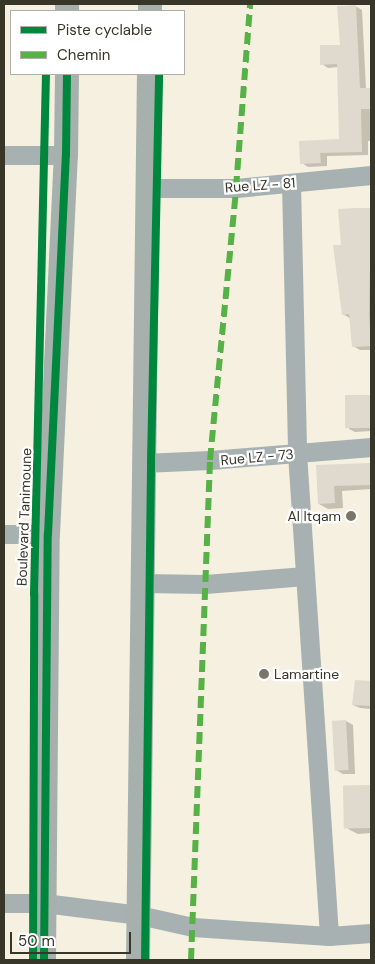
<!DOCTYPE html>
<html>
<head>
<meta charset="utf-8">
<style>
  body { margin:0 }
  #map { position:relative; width:375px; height:964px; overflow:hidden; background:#f5f0df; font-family:"DM Sans",sans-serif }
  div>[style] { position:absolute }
  .shadow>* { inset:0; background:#0003 }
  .building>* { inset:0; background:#e0d9ce; transform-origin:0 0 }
  .minor>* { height:19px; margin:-9.5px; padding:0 9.5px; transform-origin:9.5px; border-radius:9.5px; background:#a7b1b1 }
  .major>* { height:24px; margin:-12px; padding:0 12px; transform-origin:12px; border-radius:12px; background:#a6b0ad }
  .quiet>* { height:6px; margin-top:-3px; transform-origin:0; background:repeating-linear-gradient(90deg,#56b246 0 12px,transparent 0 18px) }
  .cycleway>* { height:8px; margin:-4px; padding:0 4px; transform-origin:4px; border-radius:4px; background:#00873e }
  .dots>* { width:14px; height:14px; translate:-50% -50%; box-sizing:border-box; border:2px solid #fff; border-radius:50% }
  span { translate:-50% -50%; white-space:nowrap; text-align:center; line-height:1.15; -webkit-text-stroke:4.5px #fff; paint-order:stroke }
  .street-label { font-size:14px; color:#383529 }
  .poi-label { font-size:14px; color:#383529 }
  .right { translate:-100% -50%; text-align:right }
  .left { translate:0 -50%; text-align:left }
  .frame { position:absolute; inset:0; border:5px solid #383529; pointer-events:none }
  .legend { position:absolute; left:10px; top:10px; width:175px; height:65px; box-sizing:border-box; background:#fff; border:1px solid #afaea9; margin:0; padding:6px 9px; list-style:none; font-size:15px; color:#383529 }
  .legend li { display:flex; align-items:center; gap:10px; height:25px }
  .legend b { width:25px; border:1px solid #afaea9 }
  .scale { position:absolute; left:10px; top:932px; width:121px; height:22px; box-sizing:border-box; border:2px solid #383529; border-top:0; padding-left:6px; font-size:15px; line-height:18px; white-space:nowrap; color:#383529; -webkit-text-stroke:4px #fff; paint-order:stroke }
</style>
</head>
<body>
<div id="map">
  <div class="shadow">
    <div style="clip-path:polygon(355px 6px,362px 10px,366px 89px,371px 89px,371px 141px,368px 141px,368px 155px,327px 156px,327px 166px,308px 167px,302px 163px,340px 140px,338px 67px,328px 68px,322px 64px,341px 46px)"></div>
    <div style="clip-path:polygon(371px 209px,371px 350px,360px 350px,353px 346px,351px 319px,343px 314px,334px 246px,342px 246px,340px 210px)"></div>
    <div style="clip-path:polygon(371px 396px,371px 431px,355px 432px,349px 429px,347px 398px)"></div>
    <div style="clip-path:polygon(371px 464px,371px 489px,342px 491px,343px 508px,328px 509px,319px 504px,318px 466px)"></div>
    <div style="clip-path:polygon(356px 682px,371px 682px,371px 709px,360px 708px,353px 705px)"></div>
    <div style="clip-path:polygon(346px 721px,353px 725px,355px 774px,343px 774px,336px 770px)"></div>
    <div style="clip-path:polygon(369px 786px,371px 787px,371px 833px,358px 834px,348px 829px)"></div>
  </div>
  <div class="building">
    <div style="clip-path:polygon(356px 5px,360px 88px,371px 88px,371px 109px,361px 109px,362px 152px,320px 153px,321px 163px,300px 164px,299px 141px,339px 139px,337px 64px,320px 65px,320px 45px,340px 45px,337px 6px)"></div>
    <div style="clip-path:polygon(356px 208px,371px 208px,369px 313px,371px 346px,352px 347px,349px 314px,342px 315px,333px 245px,341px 245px,338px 209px)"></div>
    <div style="left:371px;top:395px;width:33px;height:26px;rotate:90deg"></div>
    <div style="clip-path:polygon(371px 463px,371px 485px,334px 486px,335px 503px,318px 504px,316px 465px)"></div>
    <div style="clip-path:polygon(355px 680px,371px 681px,371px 706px,352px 705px)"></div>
    <div style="left:346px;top:720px;width:50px;height:14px;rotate:87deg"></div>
    <div style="left:370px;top:785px;width:43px;height:27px;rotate:89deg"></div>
  </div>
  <div class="minor">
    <div style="left:4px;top:155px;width:62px"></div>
    <div style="left:291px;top:183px;width:270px;rotate:88.7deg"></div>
    <div style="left:297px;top:453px;width:484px;rotate:86.2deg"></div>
    <div style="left:148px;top:188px;width:88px"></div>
    <div style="left:236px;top:188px;width:136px;rotate:-5.5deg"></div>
    <div style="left:143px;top:463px;width:67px;rotate:-2.6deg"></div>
    <div style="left:210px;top:460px;width:162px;rotate:-4.6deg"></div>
    <div style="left:4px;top:534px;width:44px"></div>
    <div style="left:143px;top:583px;width:62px;rotate:0.9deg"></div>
    <div style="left:205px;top:584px;width:100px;rotate:-4.6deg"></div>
    <div style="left:4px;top:903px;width:40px"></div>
    <div style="left:44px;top:903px;width:96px;rotate:7.2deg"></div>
    <div style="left:139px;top:915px;width:55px;rotate:12.5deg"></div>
    <div style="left:193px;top:927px;width:136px;rotate:3.8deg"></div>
    <div style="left:329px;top:936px;width:42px;rotate:-4.1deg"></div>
  </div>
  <div class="major">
    <div style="left:67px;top:11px;width:7px;rotate:-90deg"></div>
    <div style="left:150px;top:11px;width:7px;rotate:-90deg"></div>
    <div style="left:44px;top:960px;width:426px;rotate:-89.5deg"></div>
    <div style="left:48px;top:534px;width:379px;rotate:-87.3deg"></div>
    <div style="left:66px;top:155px;width:81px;rotate:-89.3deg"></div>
    <div style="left:138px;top:960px;width:886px;rotate:-89.29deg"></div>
  </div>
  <div class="quiet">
    <div style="left:191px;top:960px;width:500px;rotate:-87.82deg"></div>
    <div style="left:210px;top:460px;width:273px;rotate:-84.5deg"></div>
    <div style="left:236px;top:188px;width:185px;rotate:-85.6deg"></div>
  </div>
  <div class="cycleway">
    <div style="left:33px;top:960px;width:366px;rotate:-89.8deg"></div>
    <div style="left:34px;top:594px;width:520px;rotate:-88.68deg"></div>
    <div style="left:44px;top:960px;width:426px;rotate:-89.5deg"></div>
    <div style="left:48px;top:534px;width:379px;rotate:-87.3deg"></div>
    <div style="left:66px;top:155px;width:81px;rotate:-89.3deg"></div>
    <div style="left:145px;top:960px;width:498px;rotate:-89.3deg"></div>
    <div style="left:151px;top:462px;width:388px;rotate:-88.8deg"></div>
  </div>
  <div class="dots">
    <div style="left:351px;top:516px;background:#7a7669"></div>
    <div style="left:264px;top:674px;background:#7a7669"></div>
  </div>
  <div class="street-label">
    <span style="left:260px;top:185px;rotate:-4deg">Rue LZ - 81</span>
    <span style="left:257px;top:457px;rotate:-5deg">Rue LZ - 73</span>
    <span style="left:24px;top:517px;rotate:-88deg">Boulevard Tanimoune</span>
  </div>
  <div class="poi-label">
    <span class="right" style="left:341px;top:516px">Al Itqam</span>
    <span class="left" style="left:274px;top:674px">Lamartine</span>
  </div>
  <div class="frame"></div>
  <ul class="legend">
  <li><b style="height:6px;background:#00873e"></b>Piste cyclable</li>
  <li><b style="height:6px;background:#56b246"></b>Chemin</li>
  </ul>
  <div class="scale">50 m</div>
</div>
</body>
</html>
